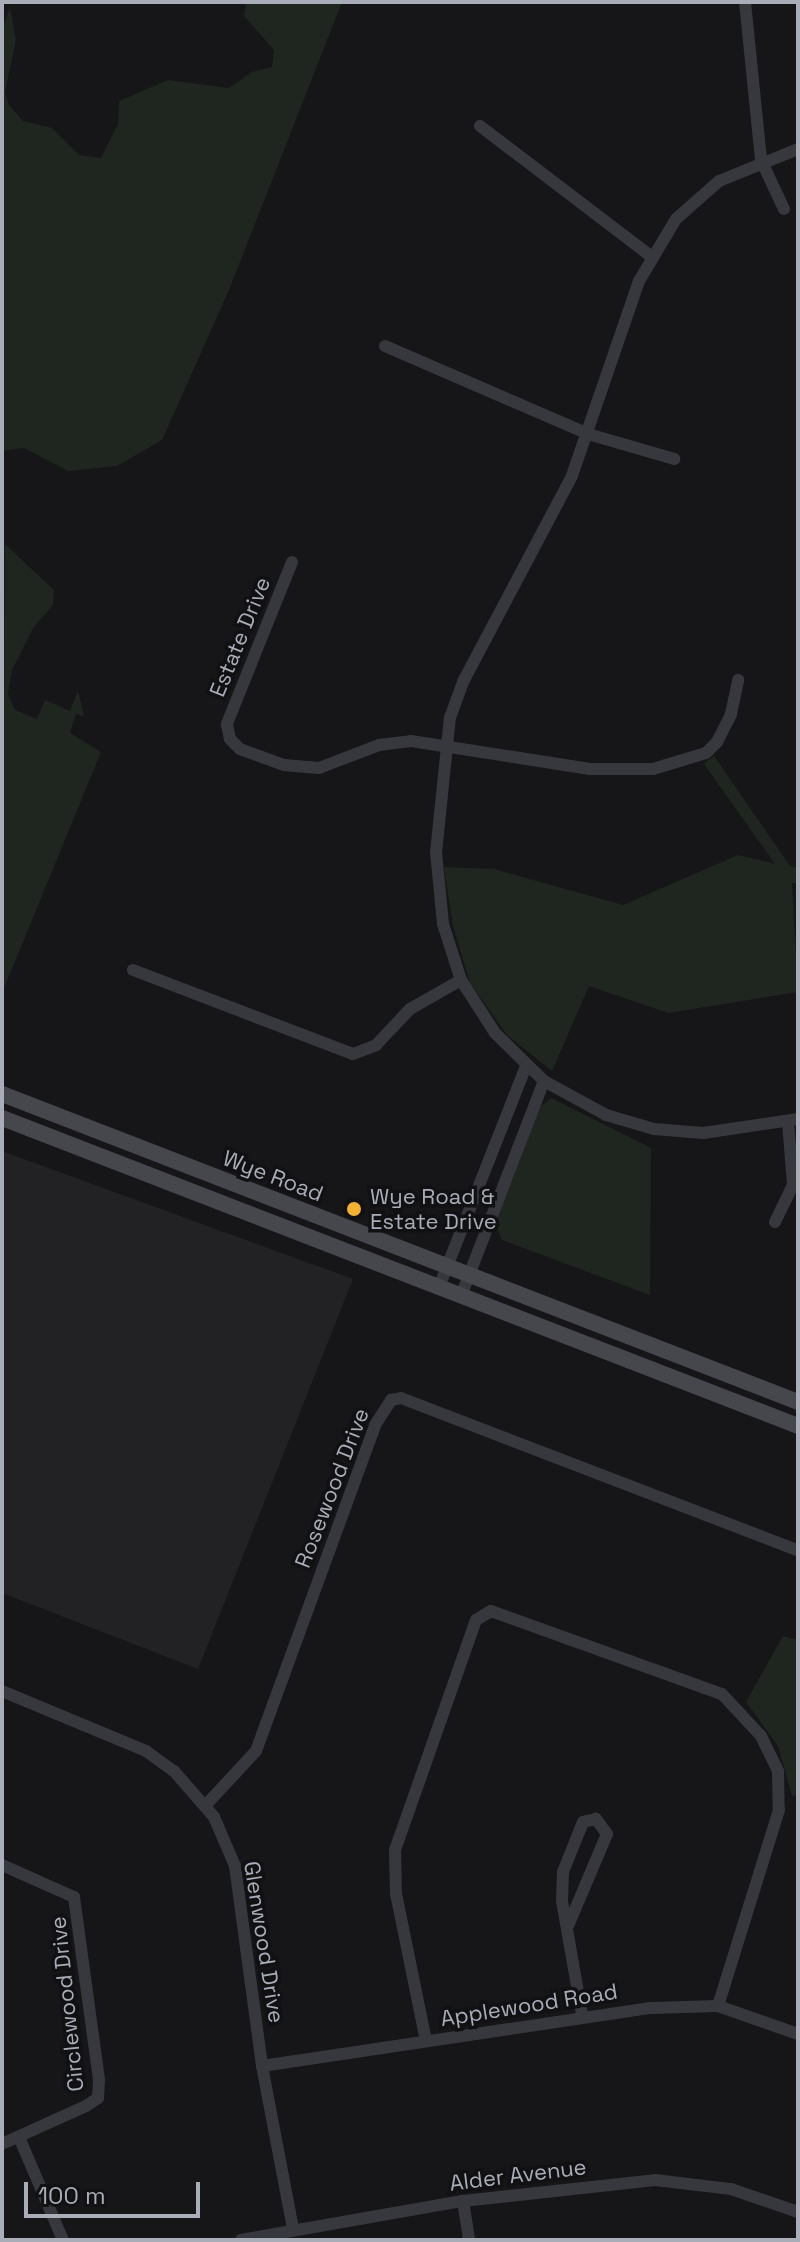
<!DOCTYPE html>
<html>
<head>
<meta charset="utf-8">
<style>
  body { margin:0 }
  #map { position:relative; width:800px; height:2242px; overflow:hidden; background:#161618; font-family:"Space Grotesk",sans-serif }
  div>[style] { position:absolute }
  .built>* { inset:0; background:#222225 }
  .green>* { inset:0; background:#1e261f }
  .street>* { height:12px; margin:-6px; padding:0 6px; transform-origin:6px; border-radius:6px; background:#37383d }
  .secondary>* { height:16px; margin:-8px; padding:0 8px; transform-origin:8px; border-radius:8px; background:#45474d }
  .dots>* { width:22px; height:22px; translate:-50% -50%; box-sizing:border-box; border:4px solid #111113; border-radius:50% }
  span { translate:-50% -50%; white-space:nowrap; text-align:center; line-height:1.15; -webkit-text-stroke:7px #111113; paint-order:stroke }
  .street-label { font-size:22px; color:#a8adb8 }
  .poi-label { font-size:22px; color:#a8adb8 }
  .left { translate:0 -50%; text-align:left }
  .frame { position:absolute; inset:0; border:4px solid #a8adb8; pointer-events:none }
  .scale { position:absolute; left:24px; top:2182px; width:176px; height:36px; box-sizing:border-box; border:4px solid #a8adb8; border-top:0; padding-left:10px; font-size:24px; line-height:28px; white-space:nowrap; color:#a8adb8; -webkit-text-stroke:6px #111113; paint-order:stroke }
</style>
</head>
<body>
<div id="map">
  <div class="built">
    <div style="clip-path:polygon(2px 1151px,353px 1279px,198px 1669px,2px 1593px)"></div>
  </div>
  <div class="green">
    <div style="clip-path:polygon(246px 2px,342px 2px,229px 290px,162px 440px,117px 466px,68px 471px,24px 448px,2px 451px,2px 29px,10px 8px,16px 40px,5px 92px,9px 105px,23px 121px,52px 128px,79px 155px,101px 158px,118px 124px,119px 101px,168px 80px,229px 88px,252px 72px,272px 67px,274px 50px,244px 16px)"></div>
    <div style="clip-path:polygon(5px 544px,54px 590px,53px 605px,33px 628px,12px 670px,8px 694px,15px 710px,37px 719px,45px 700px,70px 711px,78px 691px,84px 716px,76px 714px,70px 733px,101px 752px,2px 993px)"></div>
    <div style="clip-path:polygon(714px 756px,790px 866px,798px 868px,798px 883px,792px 883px,798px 992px,668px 1013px,589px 986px,552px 1071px,507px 1035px,470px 983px,453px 926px,444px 867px,494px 869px,623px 905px,738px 855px,775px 864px,704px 764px)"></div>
    <div style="clip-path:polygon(551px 1098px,651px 1148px,650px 1295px,502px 1240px,496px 1226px,500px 1208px,538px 1109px)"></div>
    <div style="clip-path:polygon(783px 1636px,798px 1640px,798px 1795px,792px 1796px,778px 1746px,746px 1702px)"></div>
  </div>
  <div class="street">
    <div style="left:745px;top:2px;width:159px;rotate:84.2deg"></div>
    <div style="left:761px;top:160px;width:54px;rotate:64.9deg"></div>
    <div style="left:480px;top:126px;width:216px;rotate:37.3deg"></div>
    <div style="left:798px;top:149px;width:85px;rotate:157.9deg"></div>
    <div style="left:719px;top:181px;width:57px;rotate:138.5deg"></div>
    <div style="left:676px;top:219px;width:72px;rotate:120.8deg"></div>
    <div style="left:639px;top:281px;width:206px;rotate:109deg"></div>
    <div style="left:572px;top:476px;width:233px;rotate:117.9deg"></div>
    <div style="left:463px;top:682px;width:37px;rotate:110deg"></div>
    <div style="left:450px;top:717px;width:136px;rotate:95.9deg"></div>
    <div style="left:436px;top:852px;width:72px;rotate:84.4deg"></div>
    <div style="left:443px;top:924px;width:59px;rotate:72.2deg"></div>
    <div style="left:461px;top:980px;width:63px;rotate:57.3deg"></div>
    <div style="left:495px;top:1033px;width:69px;rotate:44.4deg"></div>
    <div style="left:544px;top:1081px;width:71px;rotate:28.7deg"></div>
    <div style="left:606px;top:1115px;width:50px;rotate:16.3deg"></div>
    <div style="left:654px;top:1129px;width:49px;rotate:4.7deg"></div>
    <div style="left:703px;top:1133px;width:96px;rotate:-8.4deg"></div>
    <div style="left:385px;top:346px;width:221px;rotate:23.4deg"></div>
    <div style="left:588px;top:434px;width:90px;rotate:16.2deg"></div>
    <div style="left:292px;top:562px;width:175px;rotate:111.9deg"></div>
    <div style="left:227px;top:724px;width:15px;rotate:79deg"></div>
    <div style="left:230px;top:739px;width:14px;rotate:45deg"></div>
    <div style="left:240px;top:749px;width:47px;rotate:20deg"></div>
    <div style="left:284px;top:765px;width:35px;rotate:5deg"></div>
    <div style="left:319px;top:768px;width:64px;rotate:-21deg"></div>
    <div style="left:379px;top:745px;width:32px;rotate:-7deg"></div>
    <div style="left:411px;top:741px;width:181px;rotate:8.9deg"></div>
    <div style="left:590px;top:769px;width:63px"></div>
    <div style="left:653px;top:769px;width:55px;rotate:-16.8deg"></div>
    <div style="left:706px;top:753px;width:16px;rotate:-45deg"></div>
    <div style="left:717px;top:742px;width:31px;rotate:-63deg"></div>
    <div style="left:731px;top:714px;width:35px;rotate:-78deg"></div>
    <div style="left:133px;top:970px;width:235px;rotate:20.9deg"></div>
    <div style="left:353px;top:1054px;width:25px;rotate:-21deg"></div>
    <div style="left:376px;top:1045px;width:50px;rotate:-46.6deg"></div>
    <div style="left:410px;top:1009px;width:59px;rotate:-29.6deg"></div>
    <div style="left:775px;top:1222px;width:41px;rotate:-64.1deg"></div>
    <div style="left:793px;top:1185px;width:64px;rotate:-94.5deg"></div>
    <div style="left:439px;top:1287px;width:238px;rotate:-68.5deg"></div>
    <div style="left:461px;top:1296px;width:230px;rotate:-68.9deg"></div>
    <div style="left:2px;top:1691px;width:156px;rotate:22.6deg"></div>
    <div style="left:146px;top:1751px;width:34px;rotate:36deg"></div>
    <div style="left:174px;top:1771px;width:61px;rotate:49deg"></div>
    <div style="left:214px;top:1817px;width:53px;rotate:66.8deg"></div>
    <div style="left:235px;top:1866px;width:202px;rotate:82.3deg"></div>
    <div style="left:262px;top:2066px;width:166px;rotate:79.2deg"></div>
    <div style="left:205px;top:1806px;width:75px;rotate:-47.2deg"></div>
    <div style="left:256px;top:1751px;width:347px;rotate:-69.9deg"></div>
    <div style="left:375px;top:1425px;width:30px;rotate:-57deg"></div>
    <div style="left:391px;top:1400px;width:10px;rotate:-11deg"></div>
    <div style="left:401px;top:1398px;width:425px;rotate:21deg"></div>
    <div style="left:2px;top:1865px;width:79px;rotate:24deg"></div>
    <div style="left:74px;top:1897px;width:185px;rotate:82.2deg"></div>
    <div style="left:99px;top:2080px;width:18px;rotate:93deg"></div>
    <div style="left:98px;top:2098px;width:14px;rotate:146deg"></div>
    <div style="left:86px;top:2106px;width:92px;rotate:155.7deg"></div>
    <div style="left:568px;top:1926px;width:100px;rotate:-67deg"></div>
    <div style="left:607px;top:1834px;width:19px;rotate:-126deg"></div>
    <div style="left:596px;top:1819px;width:13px;rotate:167deg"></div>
    <div style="left:583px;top:1822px;width:54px;rotate:111.8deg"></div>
    <div style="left:563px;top:1872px;width:29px;rotate:92deg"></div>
    <div style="left:562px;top:1901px;width:116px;rotate:80deg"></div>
    <div style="left:426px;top:2041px;width:150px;rotate:-101.5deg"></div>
    <div style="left:396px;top:1894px;width:44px;rotate:-91.3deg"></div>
    <div style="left:395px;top:1850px;width:244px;rotate:-70.6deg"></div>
    <div style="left:476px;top:1620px;width:17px;rotate:-31deg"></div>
    <div style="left:491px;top:1611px;width:245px;rotate:19.8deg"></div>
    <div style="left:722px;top:1694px;width:57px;rotate:47.1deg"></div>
    <div style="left:761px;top:1736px;width:39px;rotate:64deg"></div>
    <div style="left:778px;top:1771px;width:39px;rotate:89deg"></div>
    <div style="left:779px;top:1810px;width:205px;rotate:107.3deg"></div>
    <div style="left:262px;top:2066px;width:393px;rotate:-8.5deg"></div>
    <div style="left:651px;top:2008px;width:67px;rotate:-1.7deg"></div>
    <div style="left:718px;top:2006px;width:85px;rotate:19.3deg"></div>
    <div style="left:19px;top:2137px;width:112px;rotate:66.9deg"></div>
    <div style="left:463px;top:2201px;width:39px;rotate:81deg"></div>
    <div style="left:241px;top:2240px;width:225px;rotate:-10deg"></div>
    <div style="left:463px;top:2201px;width:193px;rotate:-6.2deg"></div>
    <div style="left:655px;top:2180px;width:77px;rotate:6.8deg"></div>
    <div style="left:731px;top:2189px;width:71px;rotate:18.9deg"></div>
  </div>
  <div class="secondary">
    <div style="left:2px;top:1094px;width:854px;rotate:21.15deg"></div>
    <div style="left:2px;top:1118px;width:854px;rotate:21.15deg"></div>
  </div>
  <div class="dots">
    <div style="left:354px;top:1209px;background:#f2b134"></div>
  </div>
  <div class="street-label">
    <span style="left:240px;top:637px;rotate:-68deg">Estate Drive</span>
    <span style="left:273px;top:1176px;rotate:21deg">Wye Road</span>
    <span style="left:332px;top:1488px;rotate:-69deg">Rosewood Drive</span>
    <span style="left:264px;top:1942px;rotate:81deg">Glenwood Drive</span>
    <span style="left:67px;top:2004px;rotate:-96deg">Circlewood Drive</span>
    <span style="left:529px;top:2005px;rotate:-9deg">Applewood Road</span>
    <span style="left:518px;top:2175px;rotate:-7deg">Alder Avenue</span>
  </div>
  <div class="poi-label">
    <span class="left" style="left:370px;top:1209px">Wye Road &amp;<br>Estate Drive</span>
  </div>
  <div class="frame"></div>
  <div class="scale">100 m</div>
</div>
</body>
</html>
